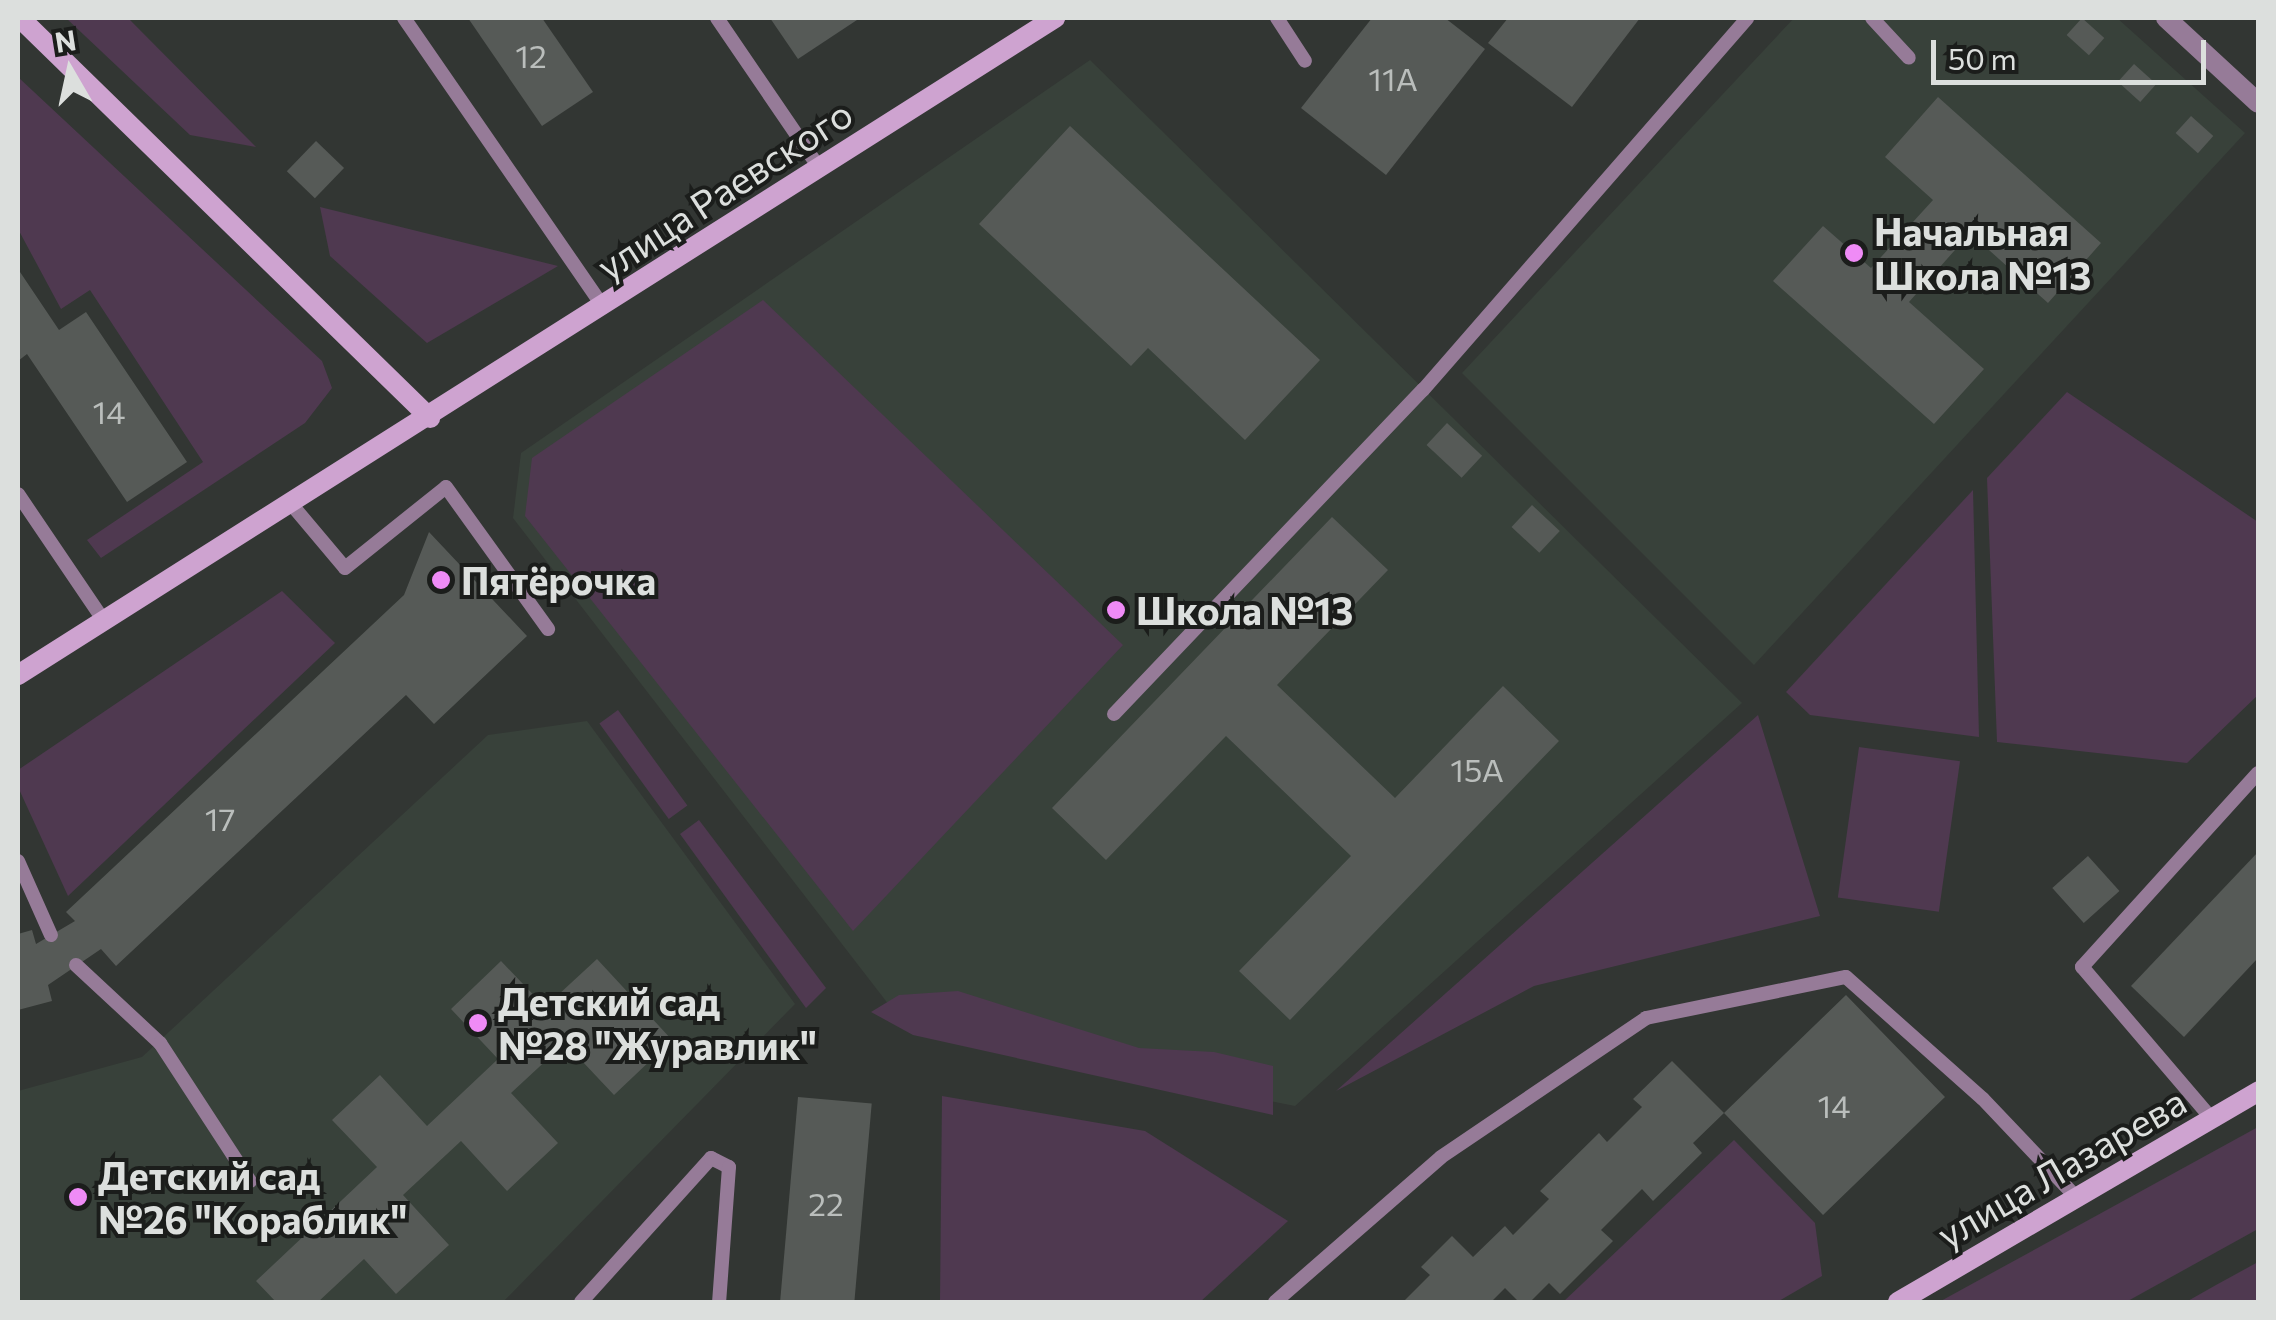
<!DOCTYPE html>
<html>
<head>
<meta charset="utf-8">
<style>
  body { margin:0 }
  #map { position:relative; width:2276px; height:1320px; overflow:hidden; background:#323633; font-family:Commissioner,sans-serif }
  div>[style] { position:absolute }
  .built>* { inset:0; background:#38413a }
  .green>* { inset:0; background:#4f3950; transform-origin:0 0 }
  .building>* { inset:0; background:#565a57; transform-origin:0 0 }
  .service>* { height:14px; margin:-7px; padding:0 7px; transform-origin:7px; border-radius:7px; background:#967b98 }
  .minor>* { height:20px; margin:-10px; padding:0 10px; transform-origin:10px; border-radius:10px; background:#967b98 }
  .secondary>* { height:20px; margin:-10px; padding:0 10px; transform-origin:10px; border-radius:10px; background:#cea3d0 }
  .dots>* { width:28px; height:28px; translate:-50% -50%; box-sizing:border-box; border:5px solid #1b1d1b; border-radius:50% }
  span { translate:-50% -50%; white-space:nowrap; text-align:center; line-height:1.15; -webkit-text-stroke:8px #1b1d1b; paint-order:stroke }
  .number-label { font-size:32px; color:#babebc }
  .number-label span { -webkit-text-stroke-width:0 }
  .street-label { font-size:38px; color:#dcdfdd }
  .poi-label { font-size:38px; color:#dcdfdd; font-weight:700 }
  .left { translate:0 -50%; text-align:left }
  .frame { position:absolute; inset:0; border:20px solid #dcdfdd; pointer-events:none }
  .north { position:absolute; left:20px; top:20px; width:100px; height:100px; -webkit-text-stroke:8px #1b1d1b; paint-order:stroke; rotate:351deg; font-size:28px; font-weight:700; line-height:40px; text-align:center; color:#dcdfdd }
  .north::after { content:''; display:block; margin:auto; width:35px; height:45px; background:#dcdfdd; clip-path:polygon(50% 0,100% 100%,50% 72%,0 100%) }
  .scale { position:absolute; left:1931px; top:40px; width:275px; height:45px; box-sizing:border-box; border:5px solid #dcdfdd; border-top:0; padding-left:12px; font-size:30px; line-height:35px; white-space:nowrap; color:#dcdfdd; -webkit-text-stroke:8px #1b1d1b; paint-order:stroke }
</style>
</head>
<body>
<div id="map">
  <div class="built">
    <div style="clip-path:polygon(1794px 18px,2117px 18px,2245px 133px,1754px 665px,1462px 373px)"></div>
    <div style="clip-path:polygon(1090px 60px,1742px 703px,1295px 1106px,906px 1027px,513px 518px,521px 453px)"></div>
    <div style="clip-path:polygon(587px 721px,795px 1004px,503px 1302px,18px 1302px,18px 1091px,142px 1057px,488px 735px)"></div>
  </div>
  <div class="green">
    <div style="clip-path:polygon(66px 18px,128px 18px,256px 147px,190px 135px)"></div>
    <div style="clip-path:polygon(18px 77px,322px 361px,332px 388px,305px 423px,101px 558px,87px 540px,203px 462px,90px 290px,61px 309px,18px 229px)"></div>
    <div style="clip-path:polygon(320px 207px,558px 266px,427px 343px,330px 256px)"></div>
    <div style="clip-path:polygon(763px 300px,1123px 645px,853px 931px,525px 516px,532px 458px)"></div>
    <div style="clip-path:polygon(2067px 392px,2258px 522px,2258px 695px,2187px 763px,1997px 742px,1987px 478px)"></div>
    <div style="clip-path:polygon(1973px 490px,1979px 737px,1810px 715px,1786px 692px)"></div>
    <div style="clip-path:polygon(282px 591px,335px 643px,68px 896px,18px 787px,18px 770px)"></div>
    <div style="left:618px;top:710px;width:118px;height:23px;rotate:54deg"></div>
    <div style="clip-path:polygon(1758px 715px,1820px 916px,1534px 986px,1336px 1091px)"></div>
    <div style="left:1859px;top:747px;width:102px;height:152px;rotate:8deg"></div>
    <div style="clip-path:polygon(699px 820px,826px 988px,806px 1008px,680px 834px)"></div>
    <div style="clip-path:polygon(958px 991px,1139px 1048px,1214px 1052px,1273px 1066px,1273px 1115px,913px 1035px,871px 1012px,899px 995px)"></div>
    <div style="clip-path:polygon(942px 1096px,1145px 1131px,1288px 1221px,1200px 1302px,940px 1302px)"></div>
    <div style="clip-path:polygon(2258px 1127px,2258px 1229px,2126px 1302px,1939px 1302px)"></div>
    <div style="clip-path:polygon(1734px 1140px,1815px 1223px,1822px 1276px,1777px 1302px,1563px 1302px)"></div>
    <div style="clip-path:polygon(2258px 1262px,2258px 1302px,2186px 1302px,2216px 1285px)"></div>
  </div>
  <div class="building">
    <div style="clip-path:polygon(468px 18px,542px 18px,593px 92px,542px 126px)"></div>
    <div style="clip-path:polygon(770px 18px,860px 18px,798px 59px)"></div>
    <div style="clip-path:polygon(1372px 18px,1445px 18px,1485px 49px,1386px 175px,1301px 108px)"></div>
    <div style="clip-path:polygon(1508px 18px,1640px 18px,1572px 107px,1488px 43px)"></div>
    <div style="left:2082px;top:18px;width:30px;height:23px;rotate:42deg"></div>
    <div style="left:2134px;top:64px;width:30px;height:24px;rotate:42deg"></div>
    <div style="clip-path:polygon(1938px 97px,2101px 243px,2048px 303px,1970px 233px,1909px 302px,1984px 369px,1934px 424px,1773px 281px,1823px 226px,1871px 268px,1933px 200px,1885px 157px)"></div>
    <div style="left:2191px;top:116px;width:30px;height:23px;rotate:42deg"></div>
    <div style="clip-path:polygon(1070px 126px,1320px 360px,1245px 440px,1148px 348px,1131px 366px,979px 224px)"></div>
    <div style="left:316px;top:141px;width:39px;height:42px;rotate:44deg"></div>
    <div style="clip-path:polygon(18px 269px,59px 330px,86px 312px,187px 462px,127px 502px,27px 354px,18px 361px)"></div>
    <div style="left:1447px;top:423px;width:48px;height:30px;rotate:43deg"></div>
    <div style="left:1532px;top:505px;width:38px;height:30px;rotate:43deg"></div>
    <div style="clip-path:polygon(1332px 517px,1388px 570px,1277px 685px,1395px 798px,1503px 686px,1559px 741px,1290px 1020px,1239px 971px,1351px 856px,1226px 736px,1106px 860px,1052px 808px)"></div>
    <div style="clip-path:polygon(429px 532px,527px 636px,434px 724px,406px 695px,116px 966px,101px 949px,48px 985px,52px 1001px,18px 1010px,18px 934px,32px 930px,36px 944px,75px 921px,66px 912px,404px 595px)"></div>
    <div style="clip-path:polygon(2258px 852px,2258px 958px,2184px 1037px,2131px 986px)"></div>
    <div style="left:2088px;top:856px;width:47px;height:48px;rotate:48deg"></div>
    <div style="clip-path:polygon(597px 959px,672px 1040px,614px 1095px,565px 1043px,511px 1093px,558px 1143px,507px 1191px,461px 1141px,403px 1195px,449px 1245px,396px 1294px,364px 1259px,318px 1302px,276px 1302px,256px 1281px,377px 1167px,332px 1120px,380px 1075px,427px 1126px,498px 1059px,451px 1009px,501px 961px,545px 1007px)"></div>
    <div style="clip-path:polygon(1846px 995px,1945px 1097px,1823px 1215px,1724px 1113px,1693px 1143px,1702px 1153px,1653px 1201px,1642px 1189px,1601px 1230px,1613px 1241px,1560px 1294px,1549px 1283px,1530px 1302px,1519px 1302px,1505px 1288px,1491px 1302px,1403px 1302px,1430px 1275px,1421px 1267px,1452px 1236px,1473px 1257px,1505px 1226px,1513px 1235px,1549px 1199px,1540px 1191px,1599px 1133px,1607px 1142px,1642px 1107px,1633px 1099px,1672px 1061px,1724px 1113px)"></div>
    <div style="left:798px;top:1097px;width:74px;height:206px;rotate:5deg"></div>
  </div>
  <div class="service">
    <div style="left:404px;top:18px;width:351px;rotate:55.4deg"></div>
    <div style="left:717px;top:18px;width:183px;rotate:55.7deg"></div>
    <div style="left:1277px;top:18px;width:51px;rotate:56.9deg"></div>
    <div style="left:1872px;top:18px;width:54px;rotate:47.2deg"></div>
    <div style="left:18px;top:494px;width:153px;rotate:55.9deg"></div>
    <div style="left:292px;top:505px;width:82px;rotate:49.9deg"></div>
    <div style="left:345px;top:568px;width:129px;rotate:-38.7deg"></div>
    <div style="left:446px;top:487px;width:175px;rotate:54.3deg"></div>
    <div style="left:1114px;top:714px;width:448px;rotate:-46.4deg"></div>
    <div style="left:1423px;top:390px;width:493px;rotate:-48.9deg"></div>
    <div style="left:18px;top:861px;width:81px;rotate:66deg"></div>
    <div style="left:76px;top:965px;width:115px;rotate:42.9deg"></div>
    <div style="left:160px;top:1043px;width:165px;rotate:56.9deg"></div>
    <div style="left:2212px;top:1119px;width:200px;rotate:-130.5deg"></div>
    <div style="left:2082px;top:967px;width:262px;rotate:-47.8deg"></div>
    <div style="left:581px;top:1302px;width:194px;rotate:-47.9deg"></div>
    <div style="left:711px;top:1158px;width:20px;rotate:27deg"></div>
    <div style="left:729px;top:1167px;width:135px;rotate:94.2deg"></div>
    <div style="left:1275px;top:1302px;width:220px;rotate:-41.1deg"></div>
    <div style="left:1441px;top:1157px;width:248px;rotate:-34.1deg"></div>
    <div style="left:1646px;top:1018px;width:204px;rotate:-11.6deg"></div>
    <div style="left:1846px;top:977px;width:183px;rotate:41.7deg"></div>
    <div style="left:1983px;top:1099px;width:137px;rotate:46.5deg"></div>
  </div>
  <div class="minor">
    <div style="left:2166px;top:18px;width:125px;rotate:42.7deg"></div>
  </div>
  <div class="secondary">
    <div style="left:20px;top:18px;width:573px;rotate:44.29deg"></div>
    <div style="left:18px;top:675px;width:1228px;rotate:-32.36deg"></div>
    <div style="left:1898px;top:1302px;width:417px;rotate:-30.3deg"></div>
  </div>
  <div class="dots">
    <div style="left:1854px;top:253px;background:#ef8bf6"></div>
    <div style="left:441px;top:580px;background:#ef8bf6"></div>
    <div style="left:1116px;top:610px;background:#ef8bf6"></div>
    <div style="left:478px;top:1023px;background:#ef8bf6"></div>
    <div style="left:78px;top:1197px;background:#ef8bf6"></div>
  </div>
  <div class="number-label">
    <span style="left:531px;top:55px">12</span>
    <span style="left:1393px;top:78px">11А</span>
    <span style="left:109px;top:411px">14</span>
    <span style="left:1477px;top:769px">15А</span>
    <span style="left:220px;top:818px">17</span>
    <span style="left:1834px;top:1105px">14</span>
    <span style="left:826px;top:1203px">22</span>
  </div>
  <div class="street-label">
    <span style="left:724px;top:189px;rotate:-33deg">улица Раевского</span>
    <span style="left:2061px;top:1167px;rotate:-30deg">улица Лазарева</span>
  </div>
  <div class="poi-label">
    <span class="left" style="left:1874px;top:253px">Начальная<br>Школа №13</span>
    <span class="left" style="left:461px;top:580px">Пятёрочка</span>
    <span class="left" style="left:1136px;top:610px">Школа №13</span>
    <span class="left" style="left:498px;top:1023px">Детский сад<br>№28 "Журавлик"</span>
    <span class="left" style="left:98px;top:1197px">Детский сад<br>№26 "Кораблик"</span>
  </div>
  <div class="frame"></div>
  <div class="north">N</div>
  <div class="scale">50 m</div>
</div>
</body>
</html>
